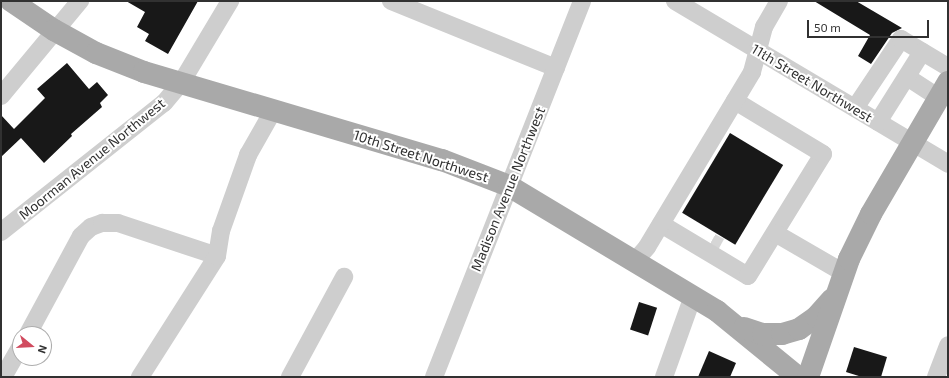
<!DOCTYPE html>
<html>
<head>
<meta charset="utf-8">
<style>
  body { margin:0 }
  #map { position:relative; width:949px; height:378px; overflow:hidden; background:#fff; font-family:"Exo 2",sans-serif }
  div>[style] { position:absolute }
  .building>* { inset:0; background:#181818; transform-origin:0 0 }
  .minor-tunnel>* { height:18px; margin-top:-9px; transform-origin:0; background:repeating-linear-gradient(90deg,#d6d6d6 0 18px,transparent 0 27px) }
  .minor>* { height:18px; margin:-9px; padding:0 9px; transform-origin:9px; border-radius:9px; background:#cecece }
  .major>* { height:22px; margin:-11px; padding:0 11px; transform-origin:11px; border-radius:11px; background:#a9a9a9 }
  span { translate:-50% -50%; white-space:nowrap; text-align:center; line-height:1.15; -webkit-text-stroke:4px #fff; paint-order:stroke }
  .street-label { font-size:14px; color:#313131 }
  .frame { position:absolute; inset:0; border:2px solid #313131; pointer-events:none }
  .north { position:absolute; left:12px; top:326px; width:40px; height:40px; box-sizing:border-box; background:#fff; border:1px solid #adadad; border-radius:50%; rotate:108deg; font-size:11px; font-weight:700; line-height:16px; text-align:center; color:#313131 }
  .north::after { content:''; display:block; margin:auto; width:14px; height:18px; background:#d14b5f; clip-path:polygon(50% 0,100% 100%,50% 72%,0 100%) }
  .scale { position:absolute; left:807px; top:20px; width:122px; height:18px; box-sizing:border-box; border:2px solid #313131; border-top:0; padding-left:5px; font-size:12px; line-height:14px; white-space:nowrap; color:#313131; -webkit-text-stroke:3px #fff; paint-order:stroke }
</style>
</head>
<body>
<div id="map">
  <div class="building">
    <div style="clip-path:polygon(126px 1px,198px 1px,168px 54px,145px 41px,149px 34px,137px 27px,145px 12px)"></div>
    <div style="clip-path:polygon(814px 1px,856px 1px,902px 28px,892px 33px,871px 64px,858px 56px,870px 35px)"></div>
    <div style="clip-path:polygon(67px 63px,89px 89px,97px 82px,108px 95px,100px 103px,102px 107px,71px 134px,72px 136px,44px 163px,21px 138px,1px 157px,1px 115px,14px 129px,45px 98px,37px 89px)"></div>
    <div style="left:730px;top:133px;width:62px;height:93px;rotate:31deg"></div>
    <div style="left:639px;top:302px;width:19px;height:29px;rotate:18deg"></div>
    <div style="clip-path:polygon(854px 347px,887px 357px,881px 377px,862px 377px,846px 372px)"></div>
    <div style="clip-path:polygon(709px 351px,736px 363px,730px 377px,698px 377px)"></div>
  </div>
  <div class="minor-tunnel">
    <div style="left:711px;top:242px;width:10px;rotate:29deg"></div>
  </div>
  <div class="minor">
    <div style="left:391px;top:1px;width:178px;rotate:22.1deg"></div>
    <div style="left:675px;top:1px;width:318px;rotate:30.8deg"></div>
    <div style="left:907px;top:77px;width:38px;rotate:33deg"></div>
    <div style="left:1px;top:96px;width:124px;rotate:-50.3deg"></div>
    <div style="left:855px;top:108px;width:83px;rotate:-56.3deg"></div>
    <div style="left:901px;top:39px;width:55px;rotate:30.8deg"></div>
    <div style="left:878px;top:122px;width:83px;rotate:-57.8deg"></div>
    <div style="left:661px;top:224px;width:101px;rotate:30.9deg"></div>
    <div style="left:748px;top:276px;width:143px;rotate:-58.4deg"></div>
    <div style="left:823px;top:154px;width:103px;rotate:-148.9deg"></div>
    <div style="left:1px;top:232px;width:208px;rotate:-38.4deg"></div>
    <div style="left:164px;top:103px;width:26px;rotate:-50deg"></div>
    <div style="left:181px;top:83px;width:96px;rotate:-59.1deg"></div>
    <div style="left:775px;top:233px;width:80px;rotate:30.1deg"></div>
    <div style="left:635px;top:261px;width:18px;rotate:-49deg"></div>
    <div style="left:647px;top:247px;width:204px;rotate:-59deg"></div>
    <div style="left:752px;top:72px;width:47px;rotate:-75.1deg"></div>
    <div style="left:764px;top:27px;width:30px;rotate:-60deg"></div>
    <div style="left:28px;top:334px;width:111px;rotate:-61.6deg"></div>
    <div style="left:81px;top:236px;width:13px;rotate:-42deg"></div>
    <div style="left:91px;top:227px;width:12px;rotate:-20deg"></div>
    <div style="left:102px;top:223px;width:16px"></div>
    <div style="left:118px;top:223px;width:104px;rotate:18.4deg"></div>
    <div style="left:3px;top:377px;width:34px;rotate:-60deg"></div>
    <div style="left:140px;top:377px;width:143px;rotate:-57.5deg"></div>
    <div style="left:217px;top:256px;width:25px;rotate:-81deg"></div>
    <div style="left:221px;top:231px;width:81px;rotate:-70.4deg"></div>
    <div style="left:248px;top:155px;width:51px;rotate:-60.4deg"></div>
    <div style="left:290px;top:377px;width:114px;rotate:-61.6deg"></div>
    <div style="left:434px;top:377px;width:404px;rotate:-68.5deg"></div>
    <div style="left:664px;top:377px;width:86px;rotate:-70.3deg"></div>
    <div style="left:936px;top:377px;width:34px;rotate:-69deg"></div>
  </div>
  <div class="major">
    <div style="left:11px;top:1px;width:52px;rotate:34deg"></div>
    <div style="left:54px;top:30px;width:48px;rotate:28.7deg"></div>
    <div style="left:96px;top:53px;width:52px;rotate:21.6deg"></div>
    <div style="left:144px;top:72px;width:311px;rotate:16.5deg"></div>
    <div style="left:442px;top:160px;width:72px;rotate:21.2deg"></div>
    <div style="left:509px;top:186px;width:243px;rotate:31deg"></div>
    <div style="left:717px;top:311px;width:104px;rotate:39.2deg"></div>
    <div style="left:744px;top:328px;width:20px;rotate:18deg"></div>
    <div style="left:763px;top:334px;width:19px"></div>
    <div style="left:782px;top:334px;width:18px;rotate:-16deg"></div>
    <div style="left:799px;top:329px;width:21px;rotate:-35deg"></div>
    <div style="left:816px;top:317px;width:24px;rotate:-48deg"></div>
    <div style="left:808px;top:377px;width:125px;rotate:-70.8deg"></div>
    <div style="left:849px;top:259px;width:50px;rotate:-63.9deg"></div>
    <div style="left:871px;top:214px;width:153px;rotate:-59.7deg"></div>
  </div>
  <div class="street-label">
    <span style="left:812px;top:83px;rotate:31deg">11th Street Northwest</span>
    <span style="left:421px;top:156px;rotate:18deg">10th Street Northwest</span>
    <span style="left:92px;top:159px;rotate:-39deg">Moorman Avenue Northwest</span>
    <span style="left:508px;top:189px;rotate:-68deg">Madison Avenue Northwest</span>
  </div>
  <div class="frame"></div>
  <div class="north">N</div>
  <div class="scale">50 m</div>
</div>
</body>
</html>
